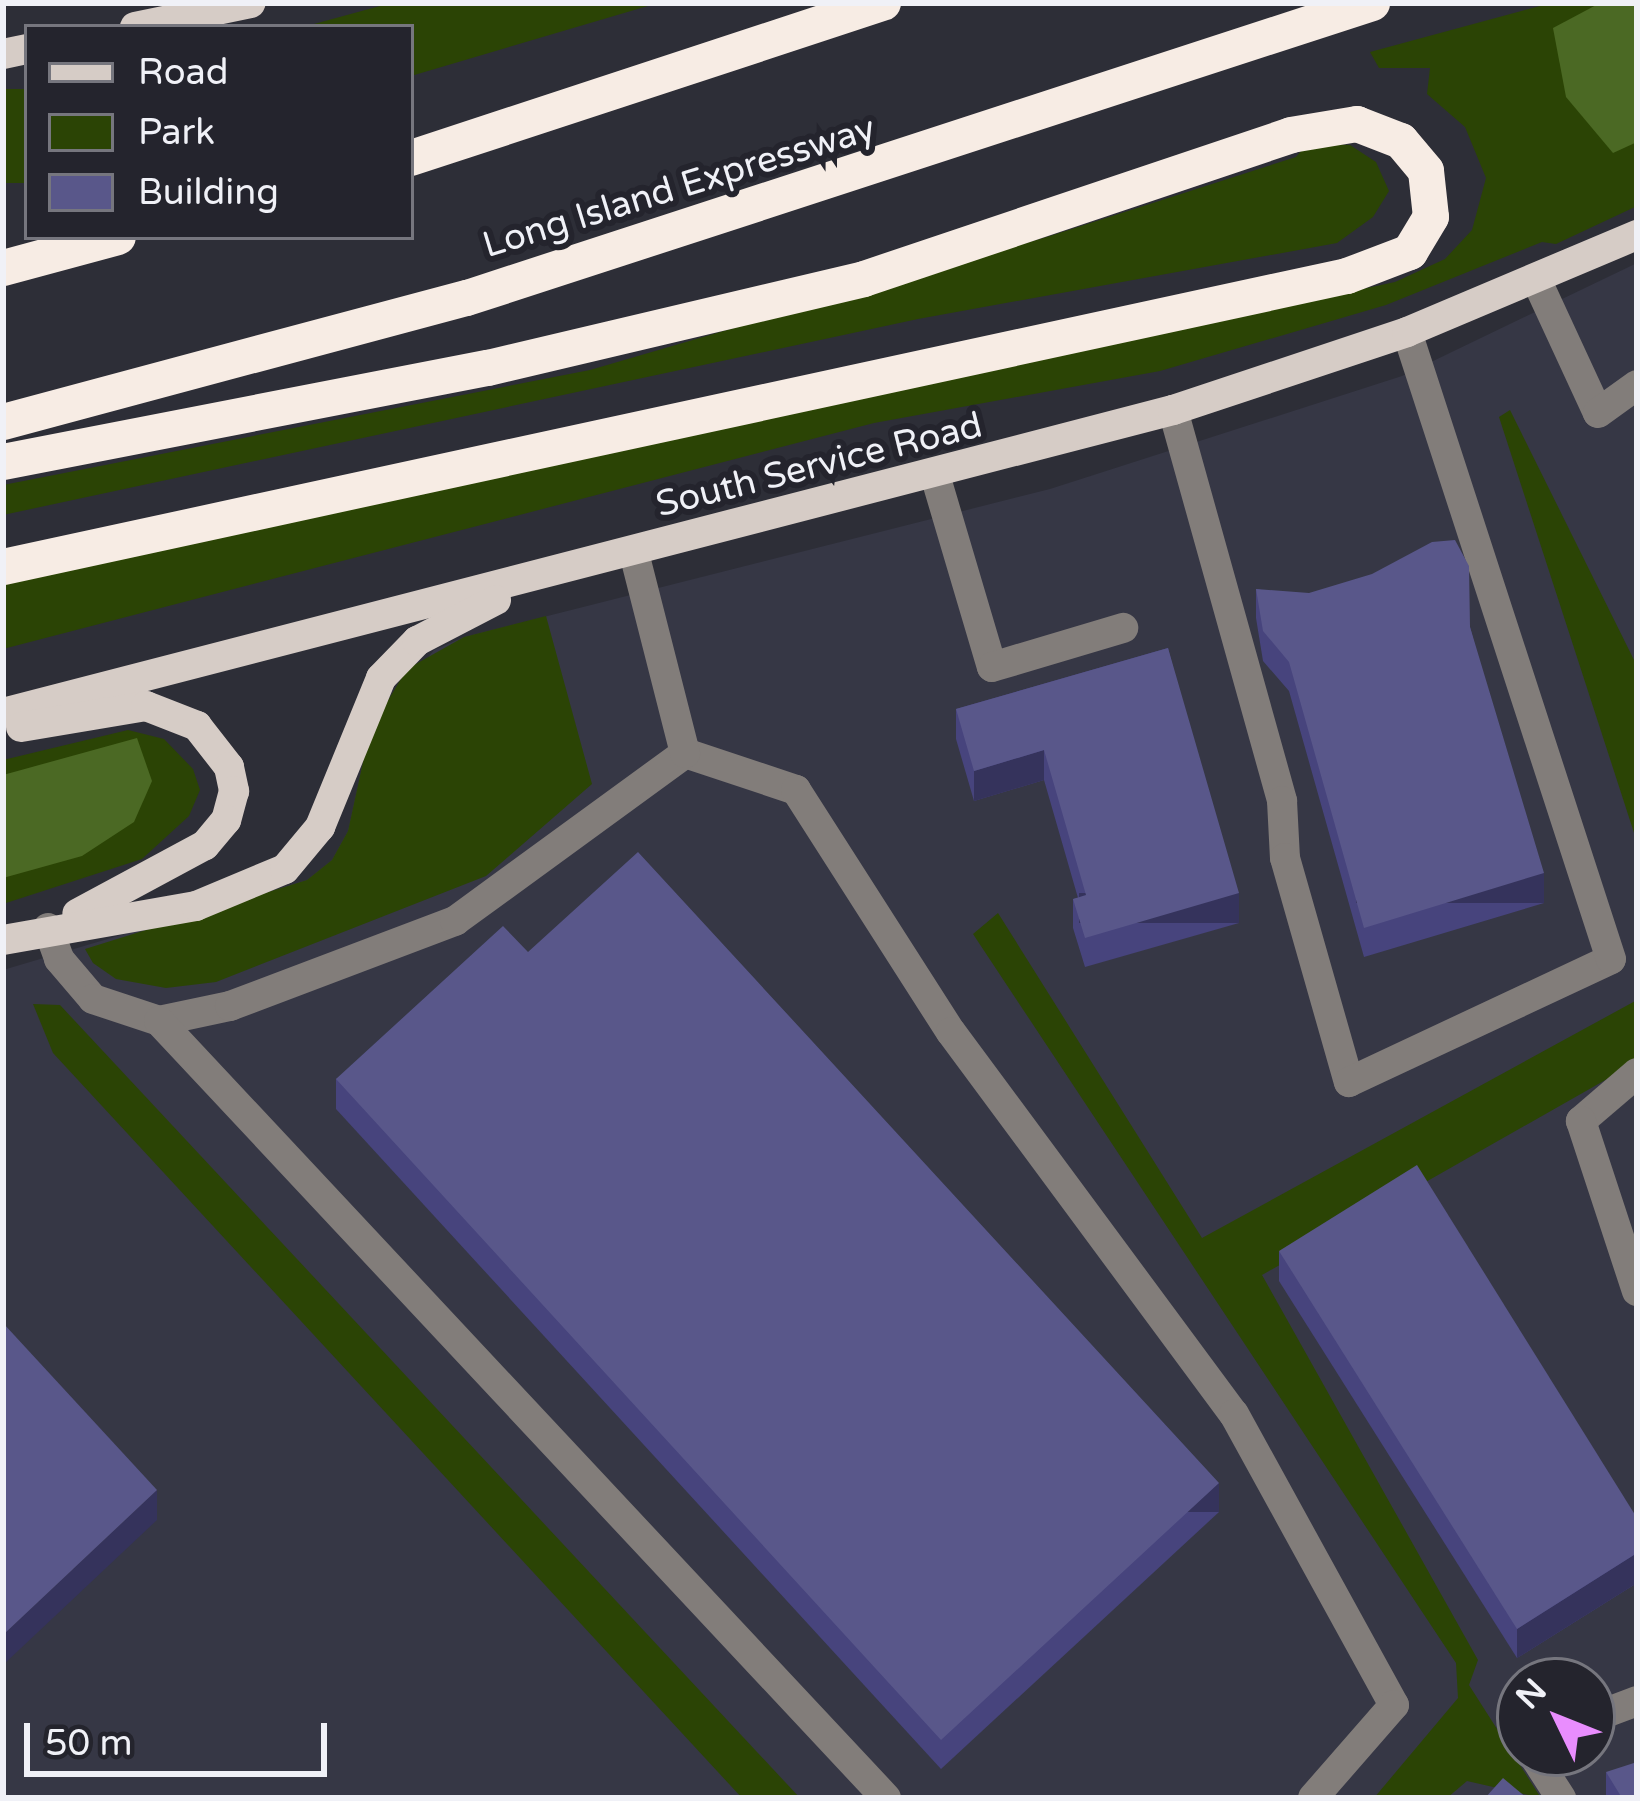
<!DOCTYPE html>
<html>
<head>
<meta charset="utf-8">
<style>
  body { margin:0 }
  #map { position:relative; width:1640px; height:1801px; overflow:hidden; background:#2d2e37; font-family:"Varela Round",sans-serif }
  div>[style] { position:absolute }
  .built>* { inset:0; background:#363745 }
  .green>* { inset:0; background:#2b4405; transform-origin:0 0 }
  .forest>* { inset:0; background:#4b6924 }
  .minor>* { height:30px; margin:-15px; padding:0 15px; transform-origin:15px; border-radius:15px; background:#827d7a }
  .major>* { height:30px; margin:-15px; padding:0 15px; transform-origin:15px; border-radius:15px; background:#d6ccc6 }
  .highway>* { height:36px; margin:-18px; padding:0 18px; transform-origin:18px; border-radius:18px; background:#f7ece4 }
  .wall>* { inset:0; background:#47447d }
  .shaded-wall>* { inset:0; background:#35335c; transform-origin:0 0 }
  .building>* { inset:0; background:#59578a }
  span { translate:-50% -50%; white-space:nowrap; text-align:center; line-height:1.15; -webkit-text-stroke:12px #24242d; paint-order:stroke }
  .street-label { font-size:36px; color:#f0f1f7 }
  .frame { position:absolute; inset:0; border:6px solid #f0f1f7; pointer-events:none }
  .legend { position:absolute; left:24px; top:24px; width:390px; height:216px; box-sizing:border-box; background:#24242d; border:3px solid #76767e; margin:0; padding:15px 21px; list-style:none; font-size:36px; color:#f0f1f7 }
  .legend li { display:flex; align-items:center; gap:24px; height:60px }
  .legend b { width:60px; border:3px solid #76767e }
  .north { position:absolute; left:1496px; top:1657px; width:120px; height:120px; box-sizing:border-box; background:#24242d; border:3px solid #76767e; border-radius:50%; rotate:313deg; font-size:33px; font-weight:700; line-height:48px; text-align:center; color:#f0f1f7 }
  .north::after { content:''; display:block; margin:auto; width:42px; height:54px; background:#e98dfe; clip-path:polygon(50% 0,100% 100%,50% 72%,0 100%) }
  .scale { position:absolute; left:24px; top:1723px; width:303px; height:54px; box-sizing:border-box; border:6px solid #f0f1f7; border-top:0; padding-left:15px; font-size:36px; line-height:42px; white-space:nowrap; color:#f0f1f7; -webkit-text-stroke:9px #24242d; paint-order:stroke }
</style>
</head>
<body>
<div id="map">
  <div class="built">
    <div style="clip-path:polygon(evenodd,1637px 263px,1637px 1798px,3px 1798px,3px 970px,307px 880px,332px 860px,348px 831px,370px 730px,434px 650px,464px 637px,1050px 489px,1402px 376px,1637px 263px,1520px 1681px,1592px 1681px,1592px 1753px,1520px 1753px,1520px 1681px)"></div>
  </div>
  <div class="green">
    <div style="clip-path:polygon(391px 3px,658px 3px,411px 76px,411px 27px,303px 27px)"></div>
    <div style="clip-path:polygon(1551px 3px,1637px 3px,1637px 206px,1556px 244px,1542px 242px,1386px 305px,1160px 371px,874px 423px,3px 649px,3px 580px,1395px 282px,1445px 259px,1472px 230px,1486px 178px,1465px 127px,1427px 94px,1430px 68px,1379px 68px,1370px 52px)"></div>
    <div style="left:27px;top:89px;width:94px;height:24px;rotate:90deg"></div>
    <div style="clip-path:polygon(1308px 143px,1350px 145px,1376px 162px,1389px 191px,1373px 217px,1337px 243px,918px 319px,3px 515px,3px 485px,590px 370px,1050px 236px,1296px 157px)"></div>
    <div style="clip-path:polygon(1510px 410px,1637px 666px,1637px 842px,1499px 417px)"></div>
    <div style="clip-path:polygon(546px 616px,592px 784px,486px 876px,216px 982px,166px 988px,116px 979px,93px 963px,85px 949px,307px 880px,332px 860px,348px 831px,370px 730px,407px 669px,464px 637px)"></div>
    <div style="clip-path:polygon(128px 730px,164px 739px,193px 769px,200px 790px,189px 816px,142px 859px,3px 904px,3px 760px)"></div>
    <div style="clip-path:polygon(998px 913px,1202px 1238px,1637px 1000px,1637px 1062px,1262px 1275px,1478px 1660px,1469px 1685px,1541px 1798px,1467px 1781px,1447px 1798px,1374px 1798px,1458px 1698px,1456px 1663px,973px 934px)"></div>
    <div style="clip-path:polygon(33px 1004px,60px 1005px,800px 1798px,742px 1798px,53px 1053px)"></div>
  </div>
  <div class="forest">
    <div style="clip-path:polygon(1600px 3px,1637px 3px,1637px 142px,1613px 153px,1566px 97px,1553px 28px)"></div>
    <div style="clip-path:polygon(137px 738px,152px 781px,134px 822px,82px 856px,3px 878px,3px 775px)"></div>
  </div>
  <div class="minor">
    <div style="left:1537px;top:281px;width:145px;rotate:65.2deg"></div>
    <div style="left:1598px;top:413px;width:48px;rotate:-35.7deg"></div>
    <div style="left:1173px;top:410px;width:406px;rotate:74.4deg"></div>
    <div style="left:1282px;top:801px;width:57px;rotate:87deg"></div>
    <div style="left:1285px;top:858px;width:233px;rotate:74.1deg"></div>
    <div style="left:1349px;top:1082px;width:289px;rotate:-25.1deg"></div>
    <div style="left:1611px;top:959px;width:659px;rotate:-108.02deg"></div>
    <div style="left:935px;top:475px;width:200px;rotate:73.5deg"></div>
    <div style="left:992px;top:667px;width:137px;rotate:-16.6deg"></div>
    <div style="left:685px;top:753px;width:117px;rotate:18.4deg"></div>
    <div style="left:796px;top:790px;width:287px;rotate:57.4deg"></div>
    <div style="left:951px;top:1032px;width:475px;rotate:53.5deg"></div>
    <div style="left:1234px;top:1414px;width:332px;rotate:61.2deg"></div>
    <div style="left:1394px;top:1705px;width:123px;rotate:131.1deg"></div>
    <div style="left:48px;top:928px;width:33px;rotate:70deg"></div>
    <div style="left:59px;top:959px;width:52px;rotate:49.6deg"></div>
    <div style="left:93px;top:999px;width:70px;rotate:18.4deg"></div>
    <div style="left:159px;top:1021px;width:73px;rotate:-11.9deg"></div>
    <div style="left:230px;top:1006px;width:241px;rotate:-20.7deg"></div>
    <div style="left:455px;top:921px;width:285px;rotate:-36.1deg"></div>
    <div style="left:685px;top:753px;width:206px;rotate:-104.3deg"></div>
    <div style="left:159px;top:1021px;width:1064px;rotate:46.9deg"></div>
    <div style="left:1637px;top:1073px;width:74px;rotate:139.4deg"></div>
    <div style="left:1581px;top:1121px;width:179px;rotate:71.8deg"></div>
    <div style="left:1592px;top:1718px;width:48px;rotate:-20.7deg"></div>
    <div style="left:1532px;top:1753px;width:54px;rotate:57.2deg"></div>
  </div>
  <div class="major">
    <div style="left:135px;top:27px;width:118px;rotate:-11.7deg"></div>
    <div style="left:3px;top:54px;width:25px;rotate:-12deg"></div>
    <div style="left:3px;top:713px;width:1209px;rotate:-14.52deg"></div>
    <div style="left:1173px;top:410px;width:247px;rotate:-18.4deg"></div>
    <div style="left:1407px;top:332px;width:250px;rotate:-22.9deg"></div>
    <div style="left:21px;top:727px;width:127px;rotate:-9.5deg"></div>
    <div style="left:146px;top:706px;width:55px;rotate:21.4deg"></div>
    <div style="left:197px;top:726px;width:52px;rotate:52deg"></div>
    <div style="left:229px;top:767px;width:25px;rotate:78deg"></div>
    <div style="left:234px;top:791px;width:30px;rotate:105deg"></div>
    <div style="left:226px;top:820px;width:33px;rotate:130deg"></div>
    <div style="left:205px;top:845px;width:145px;rotate:151.7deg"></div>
    <div style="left:3px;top:940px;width:196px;rotate:-10deg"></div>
    <div style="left:196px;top:906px;width:96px;rotate:-22.6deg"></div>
    <div style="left:285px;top:869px;width:55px;rotate:-50.2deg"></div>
    <div style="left:320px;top:827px;width:161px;rotate:-67.7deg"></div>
    <div style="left:381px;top:678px;width:52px;rotate:-45.8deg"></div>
    <div style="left:417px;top:641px;width:89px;rotate:-27.4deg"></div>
  </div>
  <div class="highway">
    <div style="left:411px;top:158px;width:497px;rotate:-18.2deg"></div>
    <div style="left:3px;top:268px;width:119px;rotate:-15.1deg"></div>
    <div style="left:3px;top:422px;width:480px;rotate:-15deg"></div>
    <div style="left:467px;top:298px;width:952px;rotate:-18.05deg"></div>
    <div style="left:3px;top:462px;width:494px;rotate:-11deg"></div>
    <div style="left:488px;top:368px;width:386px;rotate:-13.3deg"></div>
    <div style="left:864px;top:279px;width:451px;rotate:-18.6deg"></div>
    <div style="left:1291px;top:135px;width:67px;rotate:-9.5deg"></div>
    <div style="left:1357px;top:124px;width:47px;rotate:21.1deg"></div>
    <div style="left:1401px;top:141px;width:39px;rotate:50deg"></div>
    <div style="left:1426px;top:171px;width:46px;rotate:83.8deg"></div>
    <div style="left:1431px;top:217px;width:41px;rotate:121deg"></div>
    <div style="left:1410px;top:252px;width:67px;rotate:159.1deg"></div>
    <div style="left:1347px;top:276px;width:1375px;rotate:167.78deg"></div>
  </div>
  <div class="wall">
    <div style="clip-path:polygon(1256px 589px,1470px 627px,1544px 903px,1364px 957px,1289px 691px,1263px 661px,1256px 618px)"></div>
    <div style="clip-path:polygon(1168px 648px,1239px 923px,1085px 967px,1073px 928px,1073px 899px,1078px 898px,1044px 780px,974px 801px,956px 739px,956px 709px)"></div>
    <div style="clip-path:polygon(528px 952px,1219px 1512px,941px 1769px,336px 1109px,336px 1079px)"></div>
    <div style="clip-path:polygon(1279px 1251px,1637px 1518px,1637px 1583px,1517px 1658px,1279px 1281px)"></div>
    <div style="clip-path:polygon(1606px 1772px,1637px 1798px,1606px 1798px)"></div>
  </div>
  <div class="shaded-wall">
    <div style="clip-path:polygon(1044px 750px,1044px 780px,974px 801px,974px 771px)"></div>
    <div style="left:1544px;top:873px;width:30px;height:188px;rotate:90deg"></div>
    <div style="left:1239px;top:893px;width:30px;height:160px;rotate:90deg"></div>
    <div style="left:1219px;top:1483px;width:29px;height:379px;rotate:90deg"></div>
    <div style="clip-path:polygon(157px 1490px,157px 1520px,3px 1665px,3px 1635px)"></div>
    <div style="clip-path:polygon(1637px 1553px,1637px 1583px,1517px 1658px,1517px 1629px)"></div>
  </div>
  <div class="building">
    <div style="clip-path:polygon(1455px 540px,1469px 566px,1470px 627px,1544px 873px,1364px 928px,1289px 662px,1263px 631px,1256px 589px,1309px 593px,1372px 574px,1432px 542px)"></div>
    <div style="clip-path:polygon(1168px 648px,1239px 893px,1085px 938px,1073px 899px,1086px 895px,1044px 750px,974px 771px,956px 709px)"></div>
    <div style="clip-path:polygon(638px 852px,1219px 1483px,941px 1740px,336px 1079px,503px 926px,528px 952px)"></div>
    <div style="clip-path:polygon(1417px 1165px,1637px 1518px,1637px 1553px,1517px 1629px,1279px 1251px)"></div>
    <div style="clip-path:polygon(3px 1323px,157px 1490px,3px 1635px)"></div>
    <div style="clip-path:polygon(1637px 1762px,1637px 1798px,1622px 1798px,1606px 1772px)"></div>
    <div style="clip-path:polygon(1503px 1778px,1527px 1798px,1485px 1798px)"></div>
  </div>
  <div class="street-label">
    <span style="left:679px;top:187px;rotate:-17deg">Long Island Expressway</span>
    <span style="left:819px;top:465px;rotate:-14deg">South Service Road</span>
  </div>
  <div class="frame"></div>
  <ul class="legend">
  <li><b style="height:15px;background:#d6ccc6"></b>Road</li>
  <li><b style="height:33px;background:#2b4405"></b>Park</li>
  <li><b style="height:33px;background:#59578a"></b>Building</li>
  </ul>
  <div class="north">N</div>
  <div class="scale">50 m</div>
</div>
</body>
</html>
